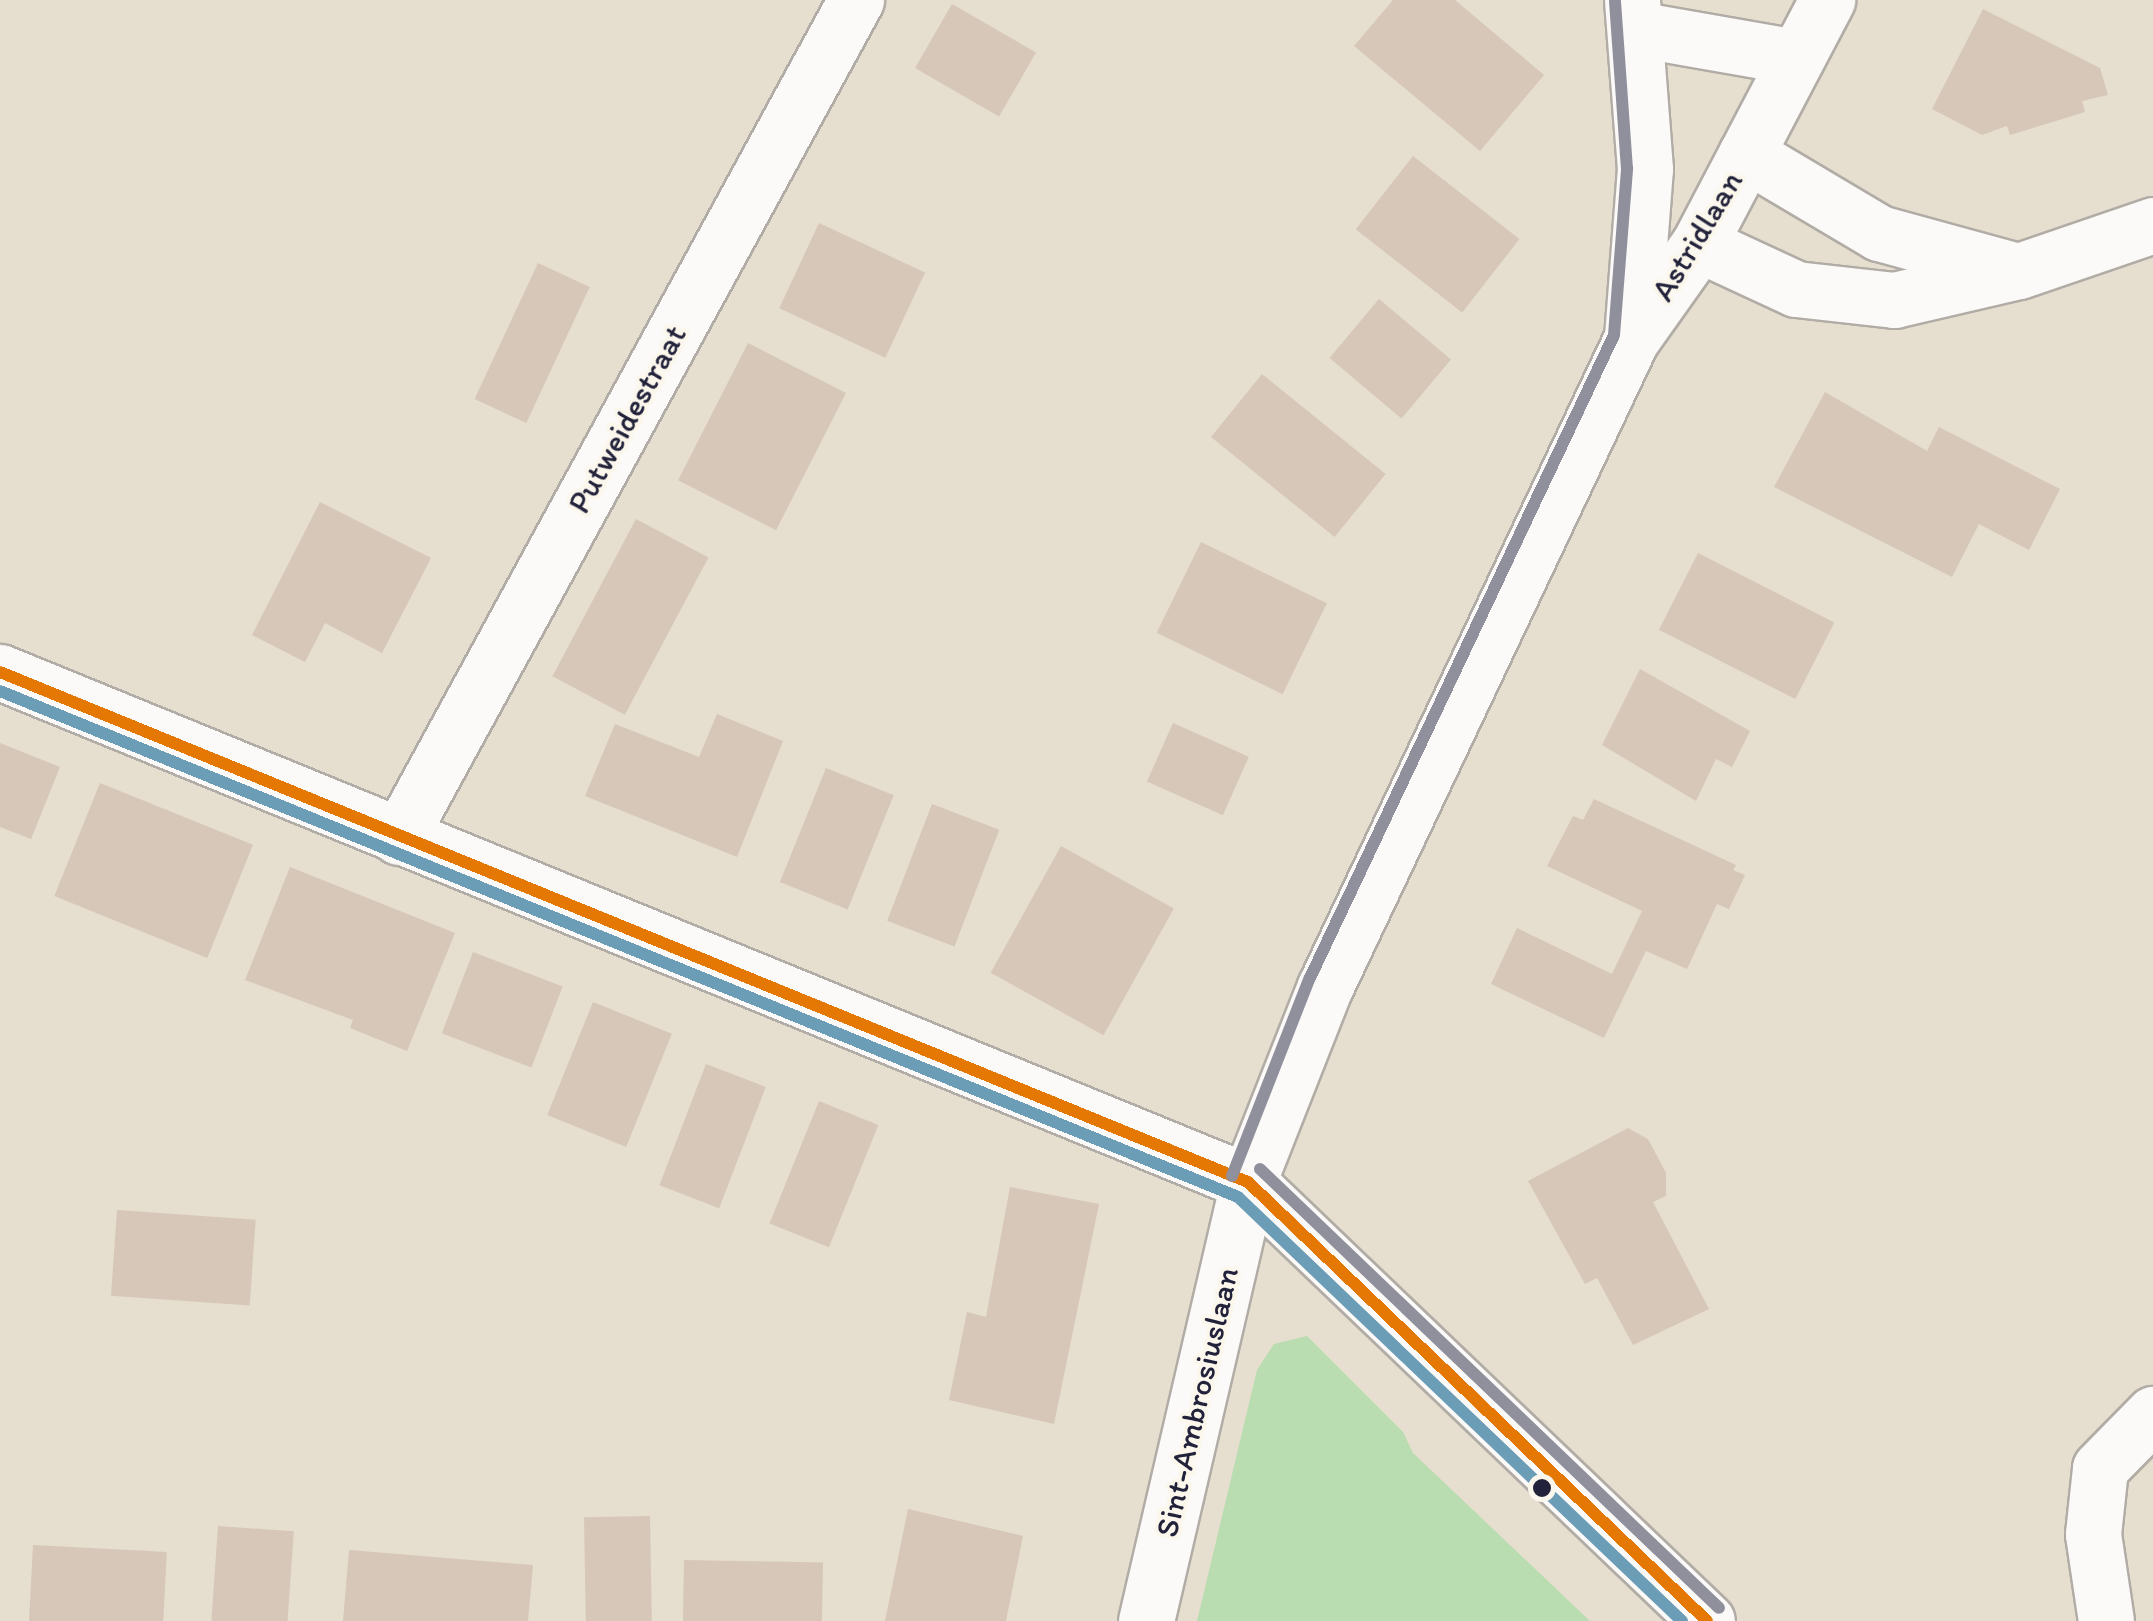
<!DOCTYPE html>
<html>
<head>
<meta charset="utf-8">
<style>
  body { margin:0 }
  #map { position:relative; width:2153px; height:1621px; overflow:hidden; background:#e6decf; font-family:Itim,sans-serif }
  div>[style] { position:absolute }
  .green>* { inset:0; background:#b9ddb0 }
  .building>* { inset:0; background:#d7c7b9; transform-origin:0 0 }
  .roads { filter:drop-shadow(2px 0 #b1aca5) drop-shadow(-2px 0 #b1aca5) drop-shadow(0 2px #b1aca5) drop-shadow(0 -2px #b1aca5) }
  .minor>* { height:55px; margin:-27.5px; padding:0 27.5px; transform-origin:27.5px; border-radius:27.5px; background:#fbfaf8 }
  .bus-1>* { height:12px; margin:-6px; padding:0 6px; transform-origin:6px; border-radius:6px; background:#e57803 }
  .bus-2>* { height:12px; margin:-6px; padding:0 6px; transform-origin:6px; border-radius:6px; background:#6c9db6 }
  .bus-3>* { height:12px; margin:-6px; padding:0 6px; transform-origin:6px; border-radius:6px; background:#90909d }
  .dots>* { width:28px; height:28px; translate:-50% -50%; box-sizing:border-box; border:5px solid #fbf7ec; border-radius:50% }
  span { translate:-50% -50%; white-space:nowrap; text-align:center; line-height:1.15; -webkit-text-stroke:8px #fbf7ec; paint-order:stroke }
  .street-label { font-size:32px; color:#22223b }
</style>
</head>
<body>
<div id="map">
  <div class="green">
    <div style="clip-path:polygon(1307px 1336px,1403px 1432px,1413px 1453px,1590px 1621px,1197px 1621px,1257px 1370px,1274px 1344px)"></div>
  </div>
  <div class="building">
    <div style="clip-path:polygon(1393px 0,1455px 0,1544px 75px,1480px 151px,1354px 46px)"></div>
    <div style="left:952px;top:4px;width:97px;height:74px;rotate:30deg"></div>
    <div style="clip-path:polygon(1983px 9px,2100px 68px,2108px 95px,2082px 101px,2085px 112px,2010px 135px,2007px 126px,1982px 135px,1932px 109px)"></div>
    <div style="left:1413px;top:156px;width:135px;height:93px;rotate:38deg"></div>
    <div style="left:819px;top:223px;width:117px;height:94px;rotate:25deg"></div>
    <div style="left:538px;top:263px;width:57px;height:150px;rotate:25deg"></div>
    <div style="left:1379px;top:299px;width:94px;height:77px;rotate:40deg"></div>
    <div style="left:748px;top:343px;width:110px;height:154px;rotate:27deg"></div>
    <div style="left:1262px;top:374px;width:159px;height:81px;rotate:39deg"></div>
    <div style="clip-path:polygon(1825px 392px,1927px 451px,1939px 427px,2060px 489px,2029px 550px,1979px 524px,1952px 577px,1774px 487px)"></div>
    <div style="clip-path:polygon(320px 502px,431px 558px,382px 653px,325px 623px,305px 662px,252px 635px)"></div>
    <div style="left:636px;top:519px;width:82px;height:178px;rotate:28deg"></div>
    <div style="left:1201px;top:542px;width:140px;height:101px;rotate:26deg"></div>
    <div style="left:1698px;top:553px;width:153px;height:86px;rotate:27deg"></div>
    <div style="clip-path:polygon(1640px 669px,1750px 731px,1732px 767px,1716px 759px,1696px 801px,1602px 745px)"></div>
    <div style="clip-path:polygon(717px 714px,783px 741px,737px 857px,585px 796px,615px 724px,699px 757px)"></div>
    <div style="left:1173px;top:723px;width:83px;height:64px;rotate:24deg"></div>
    <div style="clip-path:polygon(0 743px,60px 767px,31px 839px,0 827px)"></div>
    <div style="left:826px;top:768px;width:73px;height:123px;rotate:22deg"></div>
    <div style="left:100px;top:783px;width:165px;height:122px;rotate:22deg"></div>
    <div style="clip-path:polygon(1594px 799px,1736px 865px,1733px 870px,1745px 875px,1729px 909px,1717px 904px,1687px 969px,1646px 951px,1604px 1038px,1491px 984px,1517px 928px,1612px 974px,1642px 911px,1547px 866px,1573px 816px,1583px 820px)"></div>
    <div style="left:932px;top:804px;width:72px;height:125px;rotate:21deg"></div>
    <div style="left:1061px;top:846px;width:129px;height:145px;rotate:29deg"></div>
    <div style="clip-path:polygon(290px 867px,455px 933px,407px 1051px,350px 1028px,353px 1020px,245px 980px)"></div>
    <div style="left:473px;top:952px;width:96px;height:87px;rotate:21deg"></div>
    <div style="left:593px;top:1002px;width:85px;height:122px;rotate:22deg"></div>
    <div style="left:706px;top:1064px;width:64px;height:130px;rotate:21deg"></div>
    <div style="left:819px;top:1101px;width:64px;height:132px;rotate:22deg"></div>
    <div style="clip-path:polygon(1628px 1128px,1648px 1139px,1666px 1173px,1666px 1196px,1653px 1202px,1709px 1309px,1633px 1345px,1597px 1278px,1585px 1284px,1528px 1181px)"></div>
    <div style="clip-path:polygon(1010px 1187px,1099px 1204px,1054px 1424px,949px 1400px,967px 1312px,986px 1317px)"></div>
    <div style="left:117px;top:1210px;width:139px;height:86px;rotate:4deg"></div>
    <div style="clip-path:polygon(908px 1509px,1023px 1536px,1006px 1621px,885px 1621px)"></div>
    <div style="left:650px;top:1516px;width:105px;height:66px;rotate:89deg"></div>
    <div style="left:218px;top:1526px;width:76px;height:95px;rotate:4deg"></div>
    <div style="left:33px;top:1545px;width:134px;height:76px;rotate:3deg"></div>
    <div style="clip-path:polygon(349px 1550px,533px 1565px,528px 1621px,343px 1621px)"></div>
    <div style="left:684px;top:1560px;width:139px;height:61px;rotate:1deg"></div>
  </div>
  <div class="roads">
    <div class="minor">
      <div style="left:1636px;top:29px;width:163px;rotate:9.9deg"></div>
      <div style="left:1746px;top:154px;width:155px;rotate:30.7deg"></div>
      <div style="left:1879px;top:233px;width:137px;rotate:15.3deg"></div>
      <div style="left:1699px;top:244px;width:107px;rotate:24.9deg"></div>
      <div style="left:1796px;top:289px;width:99px;rotate:6.4deg"></div>
      <div style="left:1894px;top:300px;width:128px;rotate:-13.1deg"></div>
      <div style="left:2019px;top:271px;width:142px;rotate:-18.9deg"></div>
      <div style="left:1632px;top:337px;width:169px;rotate:-85.6deg"></div>
      <div style="left:1645px;top:169px;width:169px;rotate:-94.4deg"></div>
      <div style="left:0;top:672px;width:1348px;rotate:22.23deg"></div>
      <div style="left:1248px;top:1182px;width:635px;rotate:43.72deg"></div>
      <div style="left:399px;top:837px;width:954px;rotate:-61.37deg"></div>
      <div style="left:1146px;top:1621px;width:451px;rotate:-76.9deg"></div>
      <div style="left:1248px;top:1182px;width:210px;rotate:-68.5deg"></div>
      <div style="left:1325px;top:987px;width:716px;rotate:-64.69deg"></div>
      <div style="left:1631px;top:340px;width:118px;rotate:-54.7deg"></div>
      <div style="left:1699px;top:244px;width:276px;rotate:-62.3deg"></div>
      <div style="left:2106px;top:1621px;width:88px;rotate:-98.5deg"></div>
      <div style="left:2093px;top:1534px;width:66px;rotate:-83.9deg"></div>
      <div style="left:2100px;top:1468px;width:76px;rotate:-45.5deg"></div>
    </div>
  </div>
  <div class="bus-1">
    <div style="left:0;top:672px;width:1348px;rotate:22.23deg"></div>
    <div style="left:1248px;top:1182px;width:635px;rotate:43.72deg"></div>
  </div>
  <div class="bus-2">
    <div style="left:0;top:691px;width:1337px;rotate:22.23deg"></div>
    <div style="left:1238px;top:1197px;width:614px;rotate:43.68deg"></div>
  </div>
  <div class="bus-3">
    <div style="left:1260px;top:1169px;width:635px;rotate:43.72deg"></div>
    <div style="left:1232px;top:1176px;width:211px;rotate:-68.6deg"></div>
    <div style="left:1309px;top:980px;width:713px;rotate:-64.69deg"></div>
    <div style="left:1614px;top:335px;width:167px;rotate:-85.5deg"></div>
    <div style="left:1627px;top:169px;width:168px;rotate:-94.1deg"></div>
  </div>
  <div class="dots">
    <div style="left:1542px;top:1488px;background:#22223b"></div>
  </div>
  <div class="street-label">
    <span style="left:1697px;top:236px;rotate:-59deg">Astridlaan</span>
    <span style="left:627px;top:419px;rotate:-61deg">Putweidestraat</span>
    <span style="left:1197px;top:1402px;rotate:-77deg">Sint-Ambrosiuslaan</span>
  </div>
</div>
</body>
</html>
